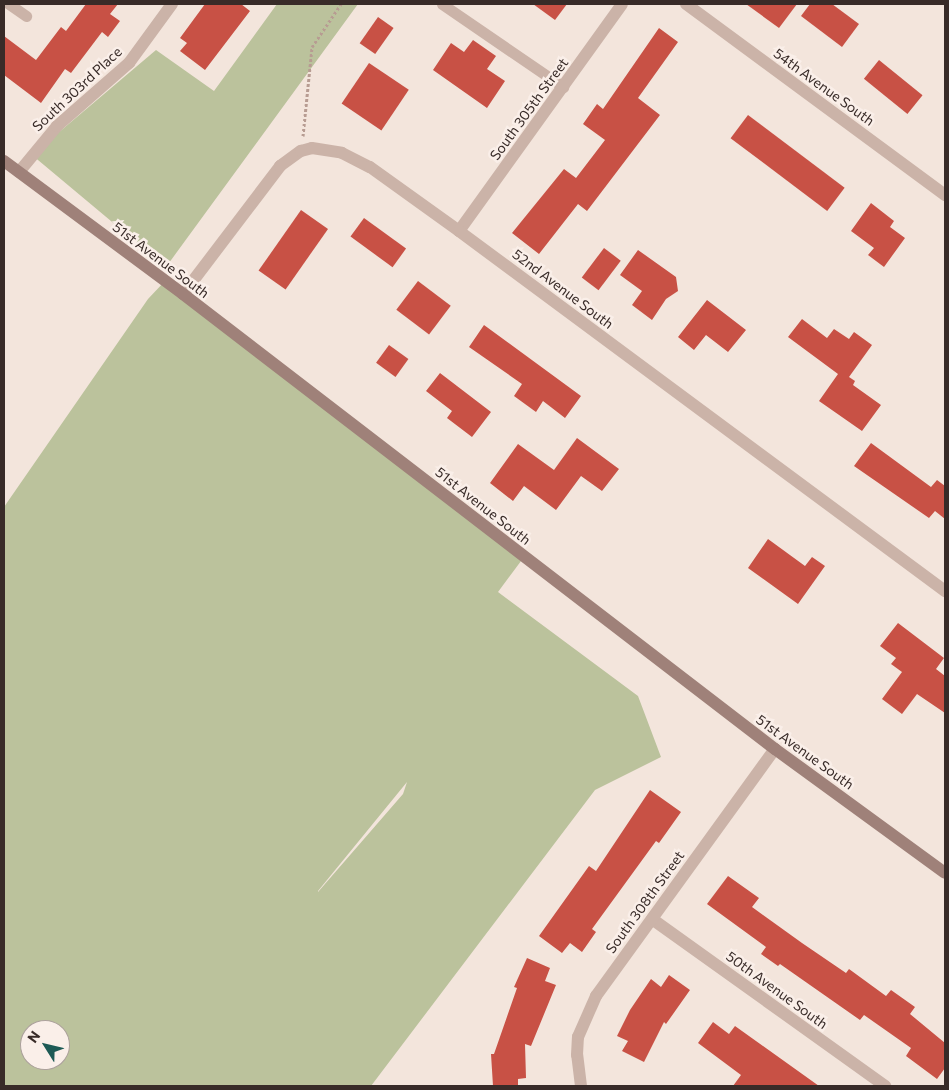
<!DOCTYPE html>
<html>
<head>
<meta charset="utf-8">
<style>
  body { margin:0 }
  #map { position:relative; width:949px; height:1090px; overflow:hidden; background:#f3e5dc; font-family:Commissioner,sans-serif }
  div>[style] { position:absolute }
  .green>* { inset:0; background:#bbc29c }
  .building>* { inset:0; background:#c85145; transform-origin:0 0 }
  .path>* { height:3px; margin-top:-1.5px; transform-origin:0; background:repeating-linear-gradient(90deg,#b79c92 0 2.5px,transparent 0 5px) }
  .service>* { height:11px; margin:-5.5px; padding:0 5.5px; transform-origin:5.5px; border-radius:5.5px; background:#cbb3a8 }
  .minor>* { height:12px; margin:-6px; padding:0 6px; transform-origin:6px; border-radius:6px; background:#cbb3a8 }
  .secondary>* { height:12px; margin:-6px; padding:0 6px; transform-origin:6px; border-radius:6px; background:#9f8179 }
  span { translate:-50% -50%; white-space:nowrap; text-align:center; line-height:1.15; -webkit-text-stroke:5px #faefe9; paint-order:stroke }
  .street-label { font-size:14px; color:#382b28 }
  .frame { position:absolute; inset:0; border:5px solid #382b28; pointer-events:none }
  .north { position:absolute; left:20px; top:1020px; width:50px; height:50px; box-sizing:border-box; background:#faefe9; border:1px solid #aca19c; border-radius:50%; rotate:306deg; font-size:14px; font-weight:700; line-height:20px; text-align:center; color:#382b28 }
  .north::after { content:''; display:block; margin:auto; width:18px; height:22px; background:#1d5a55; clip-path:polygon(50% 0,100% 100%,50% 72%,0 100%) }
</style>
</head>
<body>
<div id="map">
  <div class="green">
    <div style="clip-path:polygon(277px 4px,358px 4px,166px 267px,32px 155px,156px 50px,214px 91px)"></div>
    <div style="clip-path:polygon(evenodd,165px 281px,524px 557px,498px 592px,638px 696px,661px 757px,595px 790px,371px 1086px,4px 1086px,4px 507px,148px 299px,165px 281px,407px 782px,403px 794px,318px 892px,318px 891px,407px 782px,165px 281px,30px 1030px,60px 1030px,60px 1060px,30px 1060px,30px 1030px)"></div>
  </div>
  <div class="building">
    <div style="clip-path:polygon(86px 4px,118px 4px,110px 14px,120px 21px,108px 37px,102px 32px,71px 73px,65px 69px,41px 103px,4px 75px,4px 36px,36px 60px,61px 27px,66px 31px)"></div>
    <div style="clip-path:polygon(205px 4px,241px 4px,250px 11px,205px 70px,180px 51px,187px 43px,180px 38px)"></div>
    <div style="clip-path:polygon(533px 4px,567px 4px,555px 20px)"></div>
    <div style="clip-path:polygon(746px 4px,797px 4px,779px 28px)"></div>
    <div style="clip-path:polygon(810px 4px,832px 4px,859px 24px,842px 47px,801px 16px)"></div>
    <div style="left:378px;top:17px;width:19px;height:32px;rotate:35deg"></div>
    <div style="clip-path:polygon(659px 28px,678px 42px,638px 98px,660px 115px,587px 211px,578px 204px,539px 254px,512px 233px,564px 169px,576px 178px,605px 140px,583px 124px,597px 104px,603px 109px)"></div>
    <div style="clip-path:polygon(473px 40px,496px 56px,487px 69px,505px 81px,487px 108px,433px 70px,451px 43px,464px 52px)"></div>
    <div style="left:879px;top:60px;width:56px;height:24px;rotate:39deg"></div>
    <div style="left:369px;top:63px;width:48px;height:49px;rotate:34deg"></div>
    <div style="left:748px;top:115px;width:121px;height:29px;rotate:37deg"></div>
    <div style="clip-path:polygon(871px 203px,894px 221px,890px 227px,905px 238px,884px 267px,868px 255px,874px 248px,851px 231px)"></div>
    <div style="left:301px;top:210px;width:33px;height:74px;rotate:35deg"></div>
    <div style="left:364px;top:218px;width:52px;height:23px;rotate:36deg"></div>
    <div style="left:604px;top:248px;width:21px;height:37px;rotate:37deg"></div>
    <div style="clip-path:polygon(638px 250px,676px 277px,678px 291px,666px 299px,652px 320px,632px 305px,642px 291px,620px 275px)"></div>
    <div style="left:418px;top:281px;width:41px;height:36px;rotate:37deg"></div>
    <div style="clip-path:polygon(707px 300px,746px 330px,728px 352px,706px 335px,694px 350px,678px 337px)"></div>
    <div style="clip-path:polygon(802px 319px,827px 338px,834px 329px,849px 339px,854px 332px,872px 345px,849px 377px,855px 381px,853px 385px,881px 405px,862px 431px,819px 401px,838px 374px,788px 337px)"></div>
    <div style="clip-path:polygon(484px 325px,581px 396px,565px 418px,543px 401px,536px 412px,514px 396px,522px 384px,469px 347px)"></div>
    <div style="left:389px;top:345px;width:24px;height:22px;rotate:36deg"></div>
    <div style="clip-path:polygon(440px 373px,491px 412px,472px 437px,447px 418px,452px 411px,426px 391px)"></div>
    <div style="clip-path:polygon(577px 438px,619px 469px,602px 491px,581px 476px,556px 510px,524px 486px,513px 501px,490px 483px,518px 444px,554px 470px)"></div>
    <div style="clip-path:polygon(871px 443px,931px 487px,937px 480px,945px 486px,945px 519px,935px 511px,929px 518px,854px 466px)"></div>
    <div style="clip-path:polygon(768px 539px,805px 566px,812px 557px,825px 566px,798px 604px,748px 568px)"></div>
    <div style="clip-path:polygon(898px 623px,944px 658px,936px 669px,945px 676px,945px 713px,917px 694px,902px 714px,882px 699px,902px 672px,891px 664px,896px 658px,880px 646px)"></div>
    <div style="clip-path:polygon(650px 790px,681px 812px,659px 843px,656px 841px,592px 929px,596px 932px,582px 952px,570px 943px,562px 953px,539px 936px,589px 866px,596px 871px)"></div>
    <div style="clip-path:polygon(728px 876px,759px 898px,752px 907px,802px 943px,846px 973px,849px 969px,886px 996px,891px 990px,915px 1007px,910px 1014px,945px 1043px,945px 1068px,937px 1079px,906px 1056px,911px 1048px,864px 1015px,860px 1020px,780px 964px,778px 966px,761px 954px,766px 947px,707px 904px)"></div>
    <div style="clip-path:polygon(527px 958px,550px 968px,545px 981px,556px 985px,531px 1046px,525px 1044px,526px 1078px,518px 1079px,518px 1086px,493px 1086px,491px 1054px,494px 1054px,517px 988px,514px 987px)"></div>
    <div style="clip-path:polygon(669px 975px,690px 990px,666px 1024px,664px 1022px,644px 1062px,622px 1051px,628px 1041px,617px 1036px,630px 1010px,651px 979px,661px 987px)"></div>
    <div style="clip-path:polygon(713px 1022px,729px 1034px,735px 1026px,819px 1086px,733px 1086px,741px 1075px,698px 1043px)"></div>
  </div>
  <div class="path">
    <div style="left:303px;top:136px;width:89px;rotate:-84.2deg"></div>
    <div style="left:312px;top:47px;width:52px;rotate:-56deg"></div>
  </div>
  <div class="service">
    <div style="left:9px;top:4px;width:21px;rotate:35deg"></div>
    <div style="left:442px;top:4px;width:147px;rotate:34.4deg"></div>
  </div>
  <div class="minor">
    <div style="left:686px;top:4px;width:322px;rotate:36.4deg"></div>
    <div style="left:19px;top:172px;width:60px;rotate:-50.4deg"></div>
    <div style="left:57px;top:126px;width:96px;rotate:-41.2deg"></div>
    <div style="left:129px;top:63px;width:73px;rotate:-53.9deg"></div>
    <div style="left:459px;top:231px;width:279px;rotate:-54.3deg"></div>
    <div style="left:183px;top:294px;width:161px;rotate:-52.8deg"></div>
    <div style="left:280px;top:166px;width:26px;rotate:-36deg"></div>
    <div style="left:301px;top:151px;width:11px;rotate:-15deg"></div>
    <div style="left:312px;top:148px;width:30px;rotate:9deg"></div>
    <div style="left:342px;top:153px;width:31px;rotate:27deg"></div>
    <div style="left:370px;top:167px;width:110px;rotate:35.7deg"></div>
    <div style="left:459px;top:231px;width:605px;rotate:36.53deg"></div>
    <div style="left:652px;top:919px;width:287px;rotate:35.6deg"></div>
    <div style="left:581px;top:1086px;width:31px;rotate:-97deg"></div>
    <div style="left:577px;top:1055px;width:18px;rotate:-87deg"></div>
    <div style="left:578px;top:1037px;width:45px;rotate:-66.3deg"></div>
    <div style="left:596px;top:996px;width:305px;rotate:-54.1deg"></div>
  </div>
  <div class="secondary">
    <div style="left:4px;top:161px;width:223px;rotate:36.6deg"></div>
    <div style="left:183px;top:294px;width:747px;rotate:37.55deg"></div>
    <div style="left:775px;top:749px;width:210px;rotate:36.1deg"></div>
  </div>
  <div class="street-label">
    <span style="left:824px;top:87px;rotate:36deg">54th Avenue South</span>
    <span style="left:77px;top:89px;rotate:-43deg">South 303rd Place</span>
    <span style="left:529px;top:109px;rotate:-54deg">South 305th Street</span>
    <span style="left:161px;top:260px;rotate:37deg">51st Avenue South</span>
    <span style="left:563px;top:289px;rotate:37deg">52nd Avenue South</span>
    <span style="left:483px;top:506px;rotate:38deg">51st Avenue South</span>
    <span style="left:805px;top:752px;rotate:36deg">51st Avenue South</span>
    <span style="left:645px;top:902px;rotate:-54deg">South 308th Street</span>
    <span style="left:777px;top:990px;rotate:36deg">50th Avenue South</span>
  </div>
  <div class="frame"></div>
  <div class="north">N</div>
</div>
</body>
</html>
